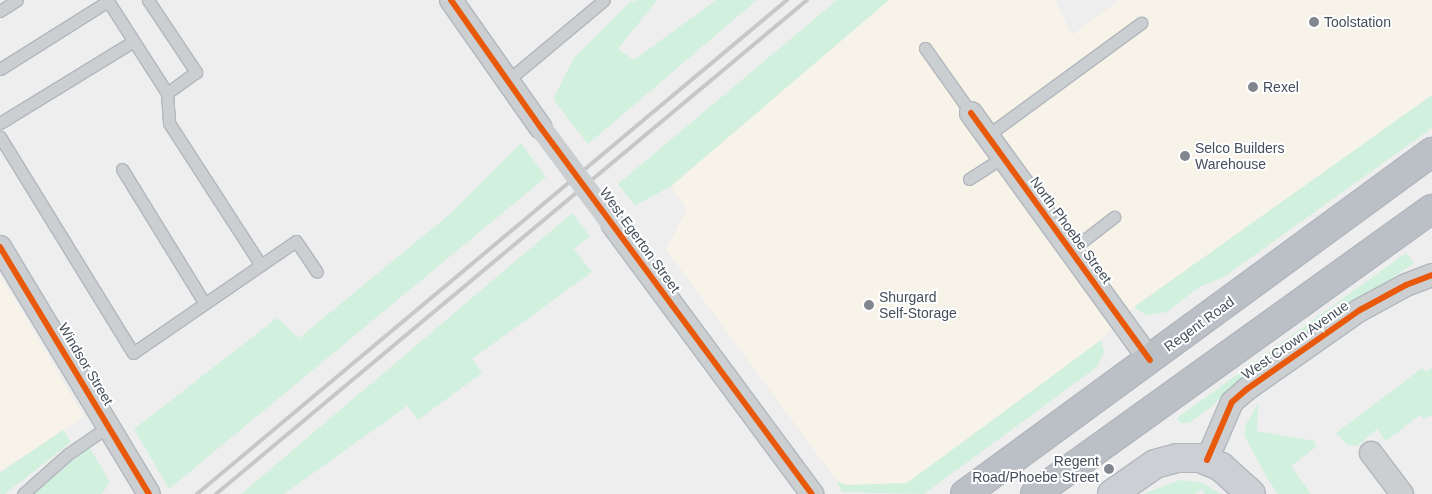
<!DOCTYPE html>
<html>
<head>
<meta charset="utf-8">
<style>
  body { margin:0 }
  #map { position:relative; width:1432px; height:494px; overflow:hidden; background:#efeeee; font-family:Arial,sans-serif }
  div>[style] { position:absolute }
  .commercial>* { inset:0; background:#f7f3e8 }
  .green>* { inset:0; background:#d1f0de }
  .roads { filter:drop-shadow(1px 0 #b2b7be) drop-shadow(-1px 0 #b2b7be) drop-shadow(0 1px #b2b7be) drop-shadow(0 -1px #b2b7be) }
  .lane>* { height:11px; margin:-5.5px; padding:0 5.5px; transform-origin:5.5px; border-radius:5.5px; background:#cccfd1 }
  .street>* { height:22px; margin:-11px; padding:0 11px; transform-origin:11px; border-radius:11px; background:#cccfd1 }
  .secondary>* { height:28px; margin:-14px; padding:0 14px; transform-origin:14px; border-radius:14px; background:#cccfd3 }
  .highway>* { height:28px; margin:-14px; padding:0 14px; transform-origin:14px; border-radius:14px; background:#bbc0c6 }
  .rail>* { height:4px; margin:-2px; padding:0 2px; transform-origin:2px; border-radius:2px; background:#c5c7c9 }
  .street-bridge>* { height:22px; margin:-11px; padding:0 11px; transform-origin:11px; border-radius:11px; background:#cccfd1 }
  .cycleway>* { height:6px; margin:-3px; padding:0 3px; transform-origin:3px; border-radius:3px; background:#e8590c }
  .dots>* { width:14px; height:14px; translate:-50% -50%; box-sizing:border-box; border:2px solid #fff; border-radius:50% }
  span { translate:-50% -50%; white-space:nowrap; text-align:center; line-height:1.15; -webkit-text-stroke:4px #fff; paint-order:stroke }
  .poi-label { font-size:14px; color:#444f5b }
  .left { translate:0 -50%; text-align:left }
  .right { translate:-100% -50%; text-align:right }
  .street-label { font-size:14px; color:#444f5b }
</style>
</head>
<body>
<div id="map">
  <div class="commercial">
    <div style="clip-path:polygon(889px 0,1055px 0,1072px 35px,1119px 0,1432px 0,1432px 95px,1134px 307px,1101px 340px,907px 483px,847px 485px,837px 481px,666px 249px,687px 210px,671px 186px)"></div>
    <div style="clip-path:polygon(0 275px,84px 417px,0 471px)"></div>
  </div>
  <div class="green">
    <div style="clip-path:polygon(638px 0,657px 0,618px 49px,634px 60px,716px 0,757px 0,588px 144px,553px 99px,574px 58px,630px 2px)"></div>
    <div style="clip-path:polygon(837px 0,889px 0,671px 186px,635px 206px,618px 184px)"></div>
    <div style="clip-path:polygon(1432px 95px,1432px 128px,1224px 277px,1199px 287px,1167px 312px,1146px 315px,1134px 307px)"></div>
    <div style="clip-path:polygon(521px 143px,546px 177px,169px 489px,134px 429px,277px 318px,299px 338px,450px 214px)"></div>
    <div style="clip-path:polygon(572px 213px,590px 236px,574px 249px,592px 272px,472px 359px,482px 373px,418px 420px,407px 406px,284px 494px,241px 494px)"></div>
    <div style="clip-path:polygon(1406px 253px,1414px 263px,1225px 392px,1214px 405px,1189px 423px,1181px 423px,1177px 418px)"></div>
    <div style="clip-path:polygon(1101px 340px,1104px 352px,1097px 367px,924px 494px,842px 492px,837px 481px,847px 485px,907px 483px)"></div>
    <div style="clip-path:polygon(1422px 368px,1426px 372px,1432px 368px,1432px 414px,1424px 420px,1420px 415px,1386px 441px,1377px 429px,1357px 446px,1347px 445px,1336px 433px)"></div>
    <div style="clip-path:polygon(1258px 404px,1257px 431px,1315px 441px,1316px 447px,1291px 466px,1311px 494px,1278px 494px,1267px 478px,1244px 435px,1246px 424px)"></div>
    <div style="clip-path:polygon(63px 430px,71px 442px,5px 494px,0 494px,0 473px)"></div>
    <div style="clip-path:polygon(89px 447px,110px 482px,102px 494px,32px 494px)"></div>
    <div style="clip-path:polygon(1180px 480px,1203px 483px,1221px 494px,1205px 494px,1202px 489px,1195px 494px,1143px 494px)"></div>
  </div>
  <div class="roads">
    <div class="lane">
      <div style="left:148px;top:0;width:87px;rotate:56.3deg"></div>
      <div style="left:196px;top:72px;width:36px;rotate:144deg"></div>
      <div style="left:0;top:11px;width:20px;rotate:-33deg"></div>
      <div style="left:925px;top:48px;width:80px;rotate:54.7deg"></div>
      <div style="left:0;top:69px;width:128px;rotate:-32.2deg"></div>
      <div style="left:108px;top:1px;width:109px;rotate:57.3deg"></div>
      <div style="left:167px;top:93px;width:30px;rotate:86deg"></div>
      <div style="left:169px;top:123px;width:169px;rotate:57.1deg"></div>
      <div style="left:261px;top:265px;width:155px;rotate:145.5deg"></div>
      <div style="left:133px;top:353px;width:254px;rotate:-121.6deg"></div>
      <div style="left:507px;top:81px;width:126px;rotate:-39.9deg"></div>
      <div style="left:0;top:123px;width:155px;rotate:-31.5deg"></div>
      <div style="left:988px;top:135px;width:190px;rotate:-36.2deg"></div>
      <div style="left:122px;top:169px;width:158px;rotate:58.4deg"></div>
      <div style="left:969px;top:179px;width:40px;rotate:-32.9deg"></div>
      <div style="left:1070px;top:251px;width:56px;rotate:-37.7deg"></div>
      <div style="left:261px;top:265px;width:42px;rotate:-34.4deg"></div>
      <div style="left:296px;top:241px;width:37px;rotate:56deg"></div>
      <div style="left:23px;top:494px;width:60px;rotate:-41.6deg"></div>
      <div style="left:68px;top:454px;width:50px;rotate:-34.3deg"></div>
    </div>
    <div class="street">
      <div style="left:451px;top:0;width:156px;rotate:54.9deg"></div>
      <div style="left:971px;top:113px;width:305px;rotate:54.1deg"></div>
      <div style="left:613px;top:225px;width:335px;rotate:53.5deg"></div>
      <div style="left:0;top:247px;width:288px;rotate:58.9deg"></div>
      <div style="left:1371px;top:453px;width:51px;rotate:52.9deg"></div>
      <div style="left:1207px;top:460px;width:63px;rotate:-66.7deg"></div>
      <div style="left:1232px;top:402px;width:20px;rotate:-41deg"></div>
      <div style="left:1247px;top:389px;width:138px;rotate:-35deg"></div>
      <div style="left:1360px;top:310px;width:52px;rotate:-28.5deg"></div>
      <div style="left:1406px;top:285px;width:28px;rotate:-21deg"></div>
    </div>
    <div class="secondary">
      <div style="left:1112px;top:494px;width:52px;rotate:-34.9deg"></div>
      <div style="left:1155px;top:464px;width:23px;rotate:-15deg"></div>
      <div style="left:1177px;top:458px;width:23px"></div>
      <div style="left:1200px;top:458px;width:23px;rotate:23deg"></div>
      <div style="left:1221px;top:467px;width:40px;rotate:42deg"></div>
    </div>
    <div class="highway">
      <div style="left:965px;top:494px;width:579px;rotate:-36.22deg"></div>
      <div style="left:1035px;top:494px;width:489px;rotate:-35.7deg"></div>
    </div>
  </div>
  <div class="rail">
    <div style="left:197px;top:494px;width:770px;rotate:-39.94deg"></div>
    <div style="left:216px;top:494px;width:770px;rotate:-39.89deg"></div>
  </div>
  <div class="street-bridge">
    <div style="left:541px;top:128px;width:121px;rotate:53.4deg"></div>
  </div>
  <div class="cycleway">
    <div style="left:451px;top:0;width:156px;rotate:54.9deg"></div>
    <div style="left:541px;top:128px;width:455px;rotate:53.5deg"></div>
    <div style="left:971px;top:113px;width:305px;rotate:54.1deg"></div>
    <div style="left:0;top:247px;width:288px;rotate:58.9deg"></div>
    <div style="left:1207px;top:460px;width:63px;rotate:-66.7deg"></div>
    <div style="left:1232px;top:402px;width:20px;rotate:-41deg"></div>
    <div style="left:1247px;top:389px;width:138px;rotate:-35deg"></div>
    <div style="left:1360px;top:310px;width:52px;rotate:-28.5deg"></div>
    <div style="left:1406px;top:285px;width:28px;rotate:-21deg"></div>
  </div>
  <div class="dots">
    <div style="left:1314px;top:22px;background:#80878e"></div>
    <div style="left:1253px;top:87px;background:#80878e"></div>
    <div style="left:1185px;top:156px;background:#80878e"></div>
    <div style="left:869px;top:305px;background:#80878e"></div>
    <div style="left:1109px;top:469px;background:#80878e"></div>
  </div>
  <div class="poi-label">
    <span class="left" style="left:1324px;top:22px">Toolstation</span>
    <span class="left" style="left:1263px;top:87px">Rexel</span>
    <span class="left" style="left:1195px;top:156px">Selco Builders<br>Warehouse</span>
    <span class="left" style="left:879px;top:305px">Shurgard<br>Self-Storage</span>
    <span class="right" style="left:1099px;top:469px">Regent<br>Road/Phoebe Street</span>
  </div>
  <div class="street-label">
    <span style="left:1071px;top:230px;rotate:54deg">North Phoebe Street</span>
    <span style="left:640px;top:240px;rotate:54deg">West Egerton Street</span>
    <span style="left:1199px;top:324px;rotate:-36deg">Regent Road</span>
    <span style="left:1295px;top:340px;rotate:-35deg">West Crown Avenue</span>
    <span style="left:86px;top:364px;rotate:59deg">Windsor Street</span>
  </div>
</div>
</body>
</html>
